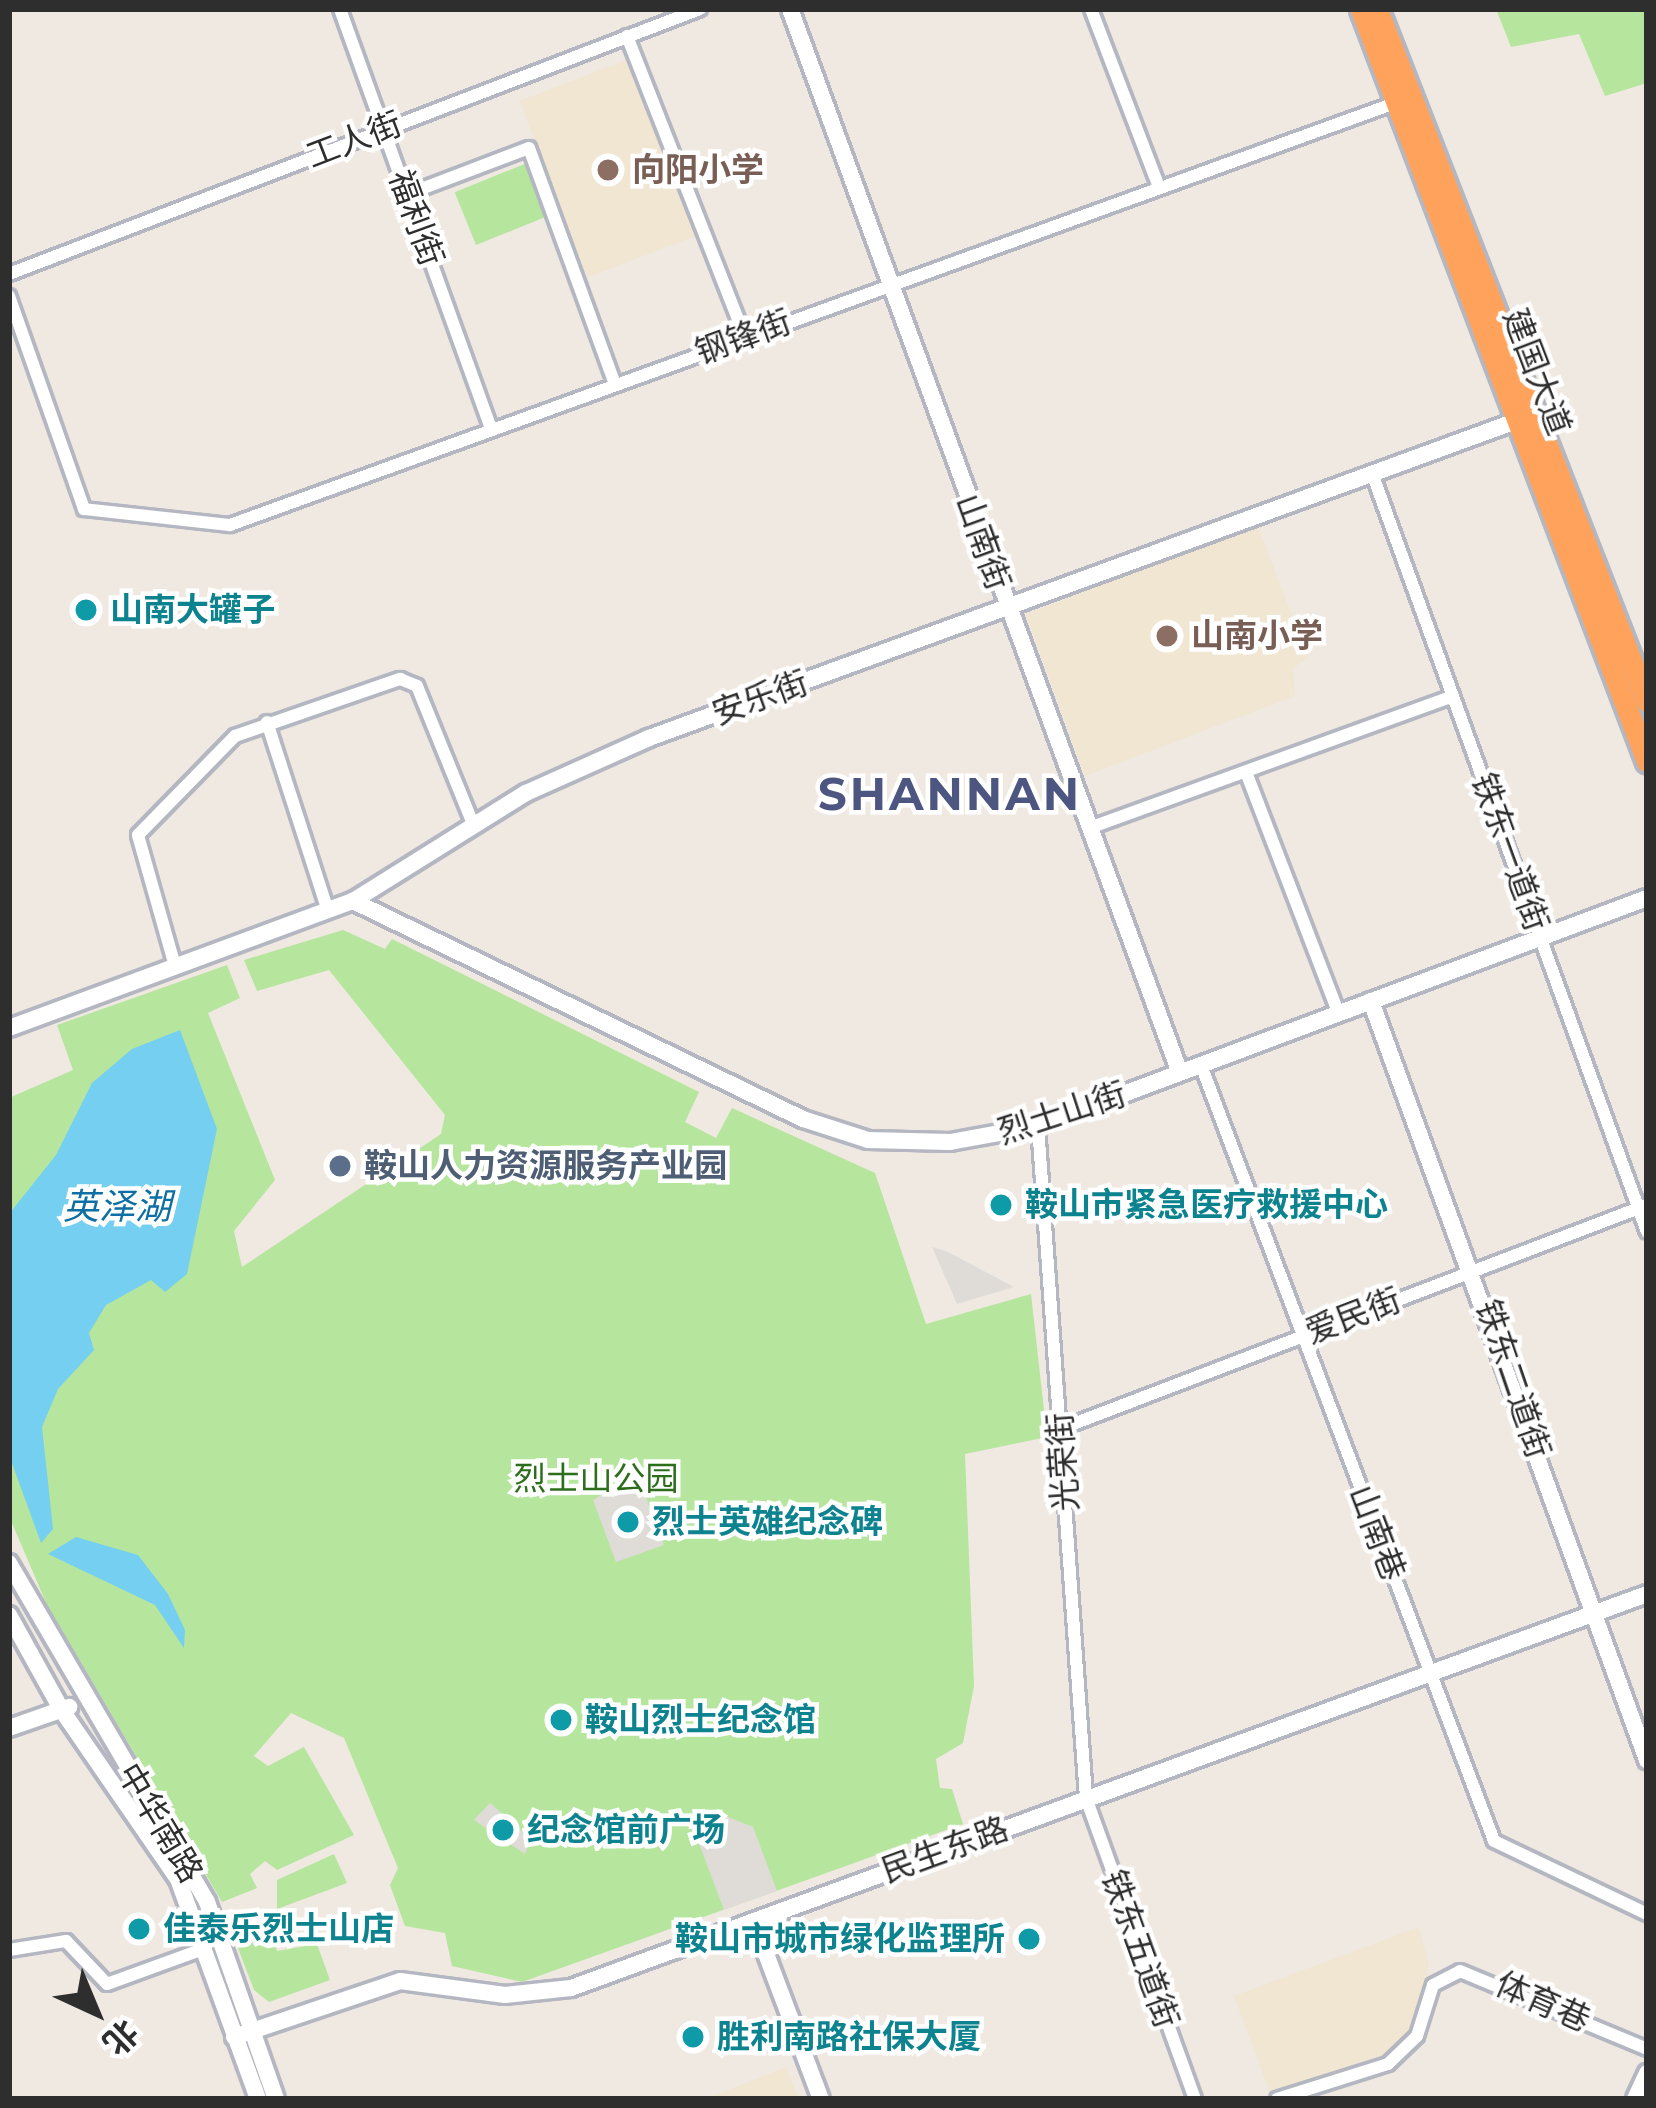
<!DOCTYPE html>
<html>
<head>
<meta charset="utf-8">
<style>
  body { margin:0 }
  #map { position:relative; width:1656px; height:2108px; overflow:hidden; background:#efe9e1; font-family:Montserrat,"Noto Sans SC",sans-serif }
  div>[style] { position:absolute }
  .education>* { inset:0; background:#f0e6d1; transform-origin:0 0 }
  .green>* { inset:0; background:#b6e59e; transform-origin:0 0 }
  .plaza>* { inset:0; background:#dfdcd8 }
  .water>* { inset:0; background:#75cff0 }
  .roads { filter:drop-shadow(3px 0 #b4b7c1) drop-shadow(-3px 0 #b4b7c1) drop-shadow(0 3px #b4b7c1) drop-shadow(0 -3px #b4b7c1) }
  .street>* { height:12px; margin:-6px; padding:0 6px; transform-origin:6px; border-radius:6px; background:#fff }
  .secondary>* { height:16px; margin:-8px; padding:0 8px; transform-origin:8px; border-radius:8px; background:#fff }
  .highway>* { height:21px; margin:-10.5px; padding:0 10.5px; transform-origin:10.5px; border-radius:10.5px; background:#ffa35c }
  .dots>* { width:33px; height:33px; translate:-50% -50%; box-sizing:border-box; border:6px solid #fff; border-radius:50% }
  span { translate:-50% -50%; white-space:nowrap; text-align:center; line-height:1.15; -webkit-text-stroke:9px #fff; paint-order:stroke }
  .street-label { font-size:33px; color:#2e2e2e }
  .education-label { font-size:33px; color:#785e54; font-weight:700 }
  .left { translate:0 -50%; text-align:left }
  .culture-label { font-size:33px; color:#0d838f; font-weight:700 }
  .right { translate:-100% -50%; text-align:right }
  .service-label { font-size:33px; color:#4e5e75; font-weight:700 }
  .park-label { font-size:33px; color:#2c6e1b }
  .water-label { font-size:36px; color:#0d6fa3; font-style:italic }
  .district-label { font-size:45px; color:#4d5680; font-weight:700; letter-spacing:3px }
  .frame { position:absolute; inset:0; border:12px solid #2e2e2e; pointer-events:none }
  .north { position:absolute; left:36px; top:1952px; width:120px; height:120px; -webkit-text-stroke:9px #fff; paint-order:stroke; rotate:136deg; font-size:33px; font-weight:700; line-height:48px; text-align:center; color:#2e2e2e }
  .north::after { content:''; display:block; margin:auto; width:42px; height:54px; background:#2e2e2e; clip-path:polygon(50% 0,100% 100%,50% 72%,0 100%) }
</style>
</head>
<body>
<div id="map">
  <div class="education">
    <div style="left:629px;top:59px;width:189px;height:117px;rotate:69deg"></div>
    <div style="clip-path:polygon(1258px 526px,1308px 658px,1293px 668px,1295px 696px,1085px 776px,1026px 614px)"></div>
    <div style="clip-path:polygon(1419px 1927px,1429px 1965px,1411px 2031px,1394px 2052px,1271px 2096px,1234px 1996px)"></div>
    <div style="clip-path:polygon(786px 2067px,799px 2099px,705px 2099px)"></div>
  </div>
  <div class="green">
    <div style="clip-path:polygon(1496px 9px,1647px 9px,1647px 83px,1605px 96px,1579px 34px,1511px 47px)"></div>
    <div style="left:527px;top:163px;width:57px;height:78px;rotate:68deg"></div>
    <div style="clip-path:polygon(343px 930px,385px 949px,392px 939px,699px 1092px,685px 1122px,716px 1138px,732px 1108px,875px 1173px,926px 1324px,1031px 1294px,1047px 1437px,965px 1454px,974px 1686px,963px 1743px,936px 1759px,940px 1788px,952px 1789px,963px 1824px,522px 1982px,452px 1966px,445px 1933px,405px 1926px,390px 1885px,398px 1868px,344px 1738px,291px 1713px,254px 1756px,268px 1766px,304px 1747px,354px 1835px,277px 1870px,265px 1861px,250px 1874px,257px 1888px,222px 1902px,47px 1605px,9px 1516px,9px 1098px,73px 1070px,57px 1025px,227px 965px,240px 998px,208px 1013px,275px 1180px,234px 1231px,242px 1267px,441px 1134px,445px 1115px,329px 970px,257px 991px,244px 960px)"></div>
    <div style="clip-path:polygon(334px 1854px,347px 1883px,277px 1909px,277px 1880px)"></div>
    <div style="clip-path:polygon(270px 1934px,277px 1951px,317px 1944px,330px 1980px,269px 2002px,254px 1990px,236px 1943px)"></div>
  </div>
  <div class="plaza">
    <div style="clip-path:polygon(932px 1247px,946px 1251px,1014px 1287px,957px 1304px)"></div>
    <div style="clip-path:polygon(622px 1482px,625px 1489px,641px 1484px,664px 1545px,616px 1562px,593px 1500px)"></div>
    <div style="clip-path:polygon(490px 1803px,531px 1839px,525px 1854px,474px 1820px)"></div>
    <div style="clip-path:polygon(726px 1816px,753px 1827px,777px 1891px,724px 1910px,697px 1838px)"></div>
  </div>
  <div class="water">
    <div style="clip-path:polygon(180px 1030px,217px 1129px,187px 1274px,165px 1292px,151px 1280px,106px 1305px,89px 1333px,94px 1350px,58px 1389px,42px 1427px,53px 1529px,41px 1543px,9px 1455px,9px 1214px,56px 1155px,92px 1083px,132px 1049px)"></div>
    <div style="clip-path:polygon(76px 1537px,138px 1555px,168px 1594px,185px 1630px,184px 1648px,155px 1605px,48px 1554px)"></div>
  </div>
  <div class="roads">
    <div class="street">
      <div style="left:340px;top:9px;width:445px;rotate:70.2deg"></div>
      <div style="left:1091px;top:9px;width:187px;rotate:69.1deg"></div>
      <div style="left:627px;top:36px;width:323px;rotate:68.6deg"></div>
      <div style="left:408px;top:194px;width:129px;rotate:-20.8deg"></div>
      <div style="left:529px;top:148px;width:251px;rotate:70deg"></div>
      <div style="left:9px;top:274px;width:740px;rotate:-20.98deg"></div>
      <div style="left:9px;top:296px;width:226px;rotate:70.6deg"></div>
      <div style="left:84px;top:509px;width:147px;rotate:6.3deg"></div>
      <div style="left:230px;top:525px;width:1239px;rotate:-19.91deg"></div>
      <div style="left:1372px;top:473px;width:807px;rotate:70.08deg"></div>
      <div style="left:267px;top:722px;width:199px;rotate:72.1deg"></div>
      <div style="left:1246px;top:772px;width:257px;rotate:69deg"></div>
      <div style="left:1089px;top:828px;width:387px;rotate:-19.9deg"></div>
      <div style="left:175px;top:966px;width:136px;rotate:-105.8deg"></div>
      <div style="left:138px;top:835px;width:139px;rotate:-45.6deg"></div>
      <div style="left:235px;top:736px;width:175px;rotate:-19.1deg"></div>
      <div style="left:400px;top:679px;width:18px;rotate:22deg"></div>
      <div style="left:417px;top:686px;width:149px;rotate:67.9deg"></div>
      <div style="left:1201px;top:1065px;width:829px;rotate:69.31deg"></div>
      <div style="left:1494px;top:1841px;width:170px;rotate:25.5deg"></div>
      <div style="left:1038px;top:1126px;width:674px;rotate:85.91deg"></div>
      <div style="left:1086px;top:1798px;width:320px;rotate:70.1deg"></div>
      <div style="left:1060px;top:1429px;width:628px;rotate:-20.89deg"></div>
      <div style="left:9px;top:1950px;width:58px;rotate:-9deg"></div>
      <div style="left:66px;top:1941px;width:59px;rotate:46.4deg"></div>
      <div style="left:107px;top:1984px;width:105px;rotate:-20deg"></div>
      <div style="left:1277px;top:2099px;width:116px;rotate:-17.5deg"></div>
      <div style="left:1388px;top:2064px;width:40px;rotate:-44deg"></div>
      <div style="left:1417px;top:2036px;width:53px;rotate:-72.6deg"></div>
      <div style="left:1433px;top:1985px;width:30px;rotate:-27deg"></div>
      <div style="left:1460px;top:1971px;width:203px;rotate:22.6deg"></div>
    </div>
    <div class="secondary">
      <div style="left:790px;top:9px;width:1133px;rotate:69.87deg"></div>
      <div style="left:353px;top:901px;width:500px;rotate:25.85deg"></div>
      <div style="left:803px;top:1119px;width:68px;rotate:17.9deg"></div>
      <div style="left:868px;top:1140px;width:82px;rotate:1.4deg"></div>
      <div style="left:950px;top:1142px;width:89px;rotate:-10.3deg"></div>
      <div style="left:1038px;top:1126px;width:650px;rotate:-20.53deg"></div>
      <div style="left:1371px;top:1001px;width:808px;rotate:70.02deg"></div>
      <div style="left:9px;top:1028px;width:367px;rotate:-20.3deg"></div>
      <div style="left:353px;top:901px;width:204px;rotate:-32deg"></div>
      <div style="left:526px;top:793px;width:135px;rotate:-24.1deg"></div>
      <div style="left:649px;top:738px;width:935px;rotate:-20.08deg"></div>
      <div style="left:9px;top:1563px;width:393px;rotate:59.7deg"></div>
      <div style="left:207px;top:1902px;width:209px;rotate:70.7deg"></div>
      <div style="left:9px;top:1615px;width:107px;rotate:61deg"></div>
      <div style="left:61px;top:1709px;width:206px;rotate:55.5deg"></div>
      <div style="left:178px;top:1879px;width:234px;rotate:70deg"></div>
      <div style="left:9px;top:1728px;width:64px;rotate:-19.3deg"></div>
      <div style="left:754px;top:1922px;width:189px;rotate:69.3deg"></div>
      <div style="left:234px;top:2037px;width:175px;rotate:-18.6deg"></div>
      <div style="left:400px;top:1981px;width:106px;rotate:7.6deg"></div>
      <div style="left:505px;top:1995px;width:66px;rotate:-6.1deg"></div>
      <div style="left:571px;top:1988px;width:1146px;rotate:-20.11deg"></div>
      <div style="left:1635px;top:2099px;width:29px;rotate:-65deg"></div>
    </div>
    <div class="highway">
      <div style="left:1361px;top:9px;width:805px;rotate:69.18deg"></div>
      <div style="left:1377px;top:9px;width:743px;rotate:68.69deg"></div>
    </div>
  </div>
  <div class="dots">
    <div style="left:608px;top:170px;background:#8d6e63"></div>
    <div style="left:86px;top:610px;background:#0f9aa8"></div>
    <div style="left:1167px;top:636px;background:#8d6e63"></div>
    <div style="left:340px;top:1166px;background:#5c6f8a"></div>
    <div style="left:1001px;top:1205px;background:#0f9aa8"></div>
    <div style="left:628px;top:1522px;background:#0f9aa8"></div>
    <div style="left:561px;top:1720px;background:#0f9aa8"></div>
    <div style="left:503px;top:1830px;background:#0f9aa8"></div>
    <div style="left:139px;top:1929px;background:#0f9aa8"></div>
    <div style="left:1029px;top:1939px;background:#0f9aa8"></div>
    <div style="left:693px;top:2037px;background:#0f9aa8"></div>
  </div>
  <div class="street-label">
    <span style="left:354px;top:140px;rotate:-21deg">工人街</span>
    <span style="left:416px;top:218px;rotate:70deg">福利街</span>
    <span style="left:743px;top:337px;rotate:-20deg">钢锋街</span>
    <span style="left:1537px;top:372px;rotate:69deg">建国大道</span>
    <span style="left:983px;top:542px;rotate:70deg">山南街</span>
    <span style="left:760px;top:698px;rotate:-20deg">安乐街</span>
    <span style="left:1510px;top:852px;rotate:70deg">铁东一道街</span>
    <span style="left:1062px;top:1113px;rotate:-18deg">烈士山街</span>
    <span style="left:1353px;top:1316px;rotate:-21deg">爱民街</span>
    <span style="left:1513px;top:1379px;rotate:71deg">铁东二道街</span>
    <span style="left:1063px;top:1462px;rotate:-94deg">光荣街</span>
    <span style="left:1377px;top:1533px;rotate:69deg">山南巷</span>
    <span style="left:160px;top:1823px;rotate:59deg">中华南路</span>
    <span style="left:945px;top:1850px;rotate:-20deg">民生东路</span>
    <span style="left:1140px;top:1949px;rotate:70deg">铁东五道街</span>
    <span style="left:1543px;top:2002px;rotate:24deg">体育巷</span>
  </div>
  <div class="education-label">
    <span class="left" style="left:632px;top:170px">向阳小学</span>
    <span class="left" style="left:1191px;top:636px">山南小学</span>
  </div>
  <div class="culture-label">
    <span class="left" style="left:110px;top:610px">山南大罐子</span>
    <span class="left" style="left:1025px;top:1205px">鞍山市紧急医疗救援中心</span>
    <span class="left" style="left:652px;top:1522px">烈士英雄纪念碑</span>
    <span class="left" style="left:585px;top:1720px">鞍山烈士纪念馆</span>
    <span class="left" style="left:527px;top:1830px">纪念馆前广场</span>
    <span class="left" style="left:163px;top:1929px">佳泰乐烈士山店</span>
    <span class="right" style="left:1005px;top:1939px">鞍山市城市绿化监理所</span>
    <span class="left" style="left:717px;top:2037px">胜利南路社保大厦</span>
  </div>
  <div class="service-label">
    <span class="left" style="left:364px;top:1166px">鞍山人力资源服务产业园</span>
  </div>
  <div class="park-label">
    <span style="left:596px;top:1479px">烈士山公园</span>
  </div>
  <div class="water-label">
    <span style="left:117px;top:1207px">英泽湖</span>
  </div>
  <div class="district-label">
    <span style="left:950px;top:794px">SHANNAN</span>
  </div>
  <div class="frame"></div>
  <div class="north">北</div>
</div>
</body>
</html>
